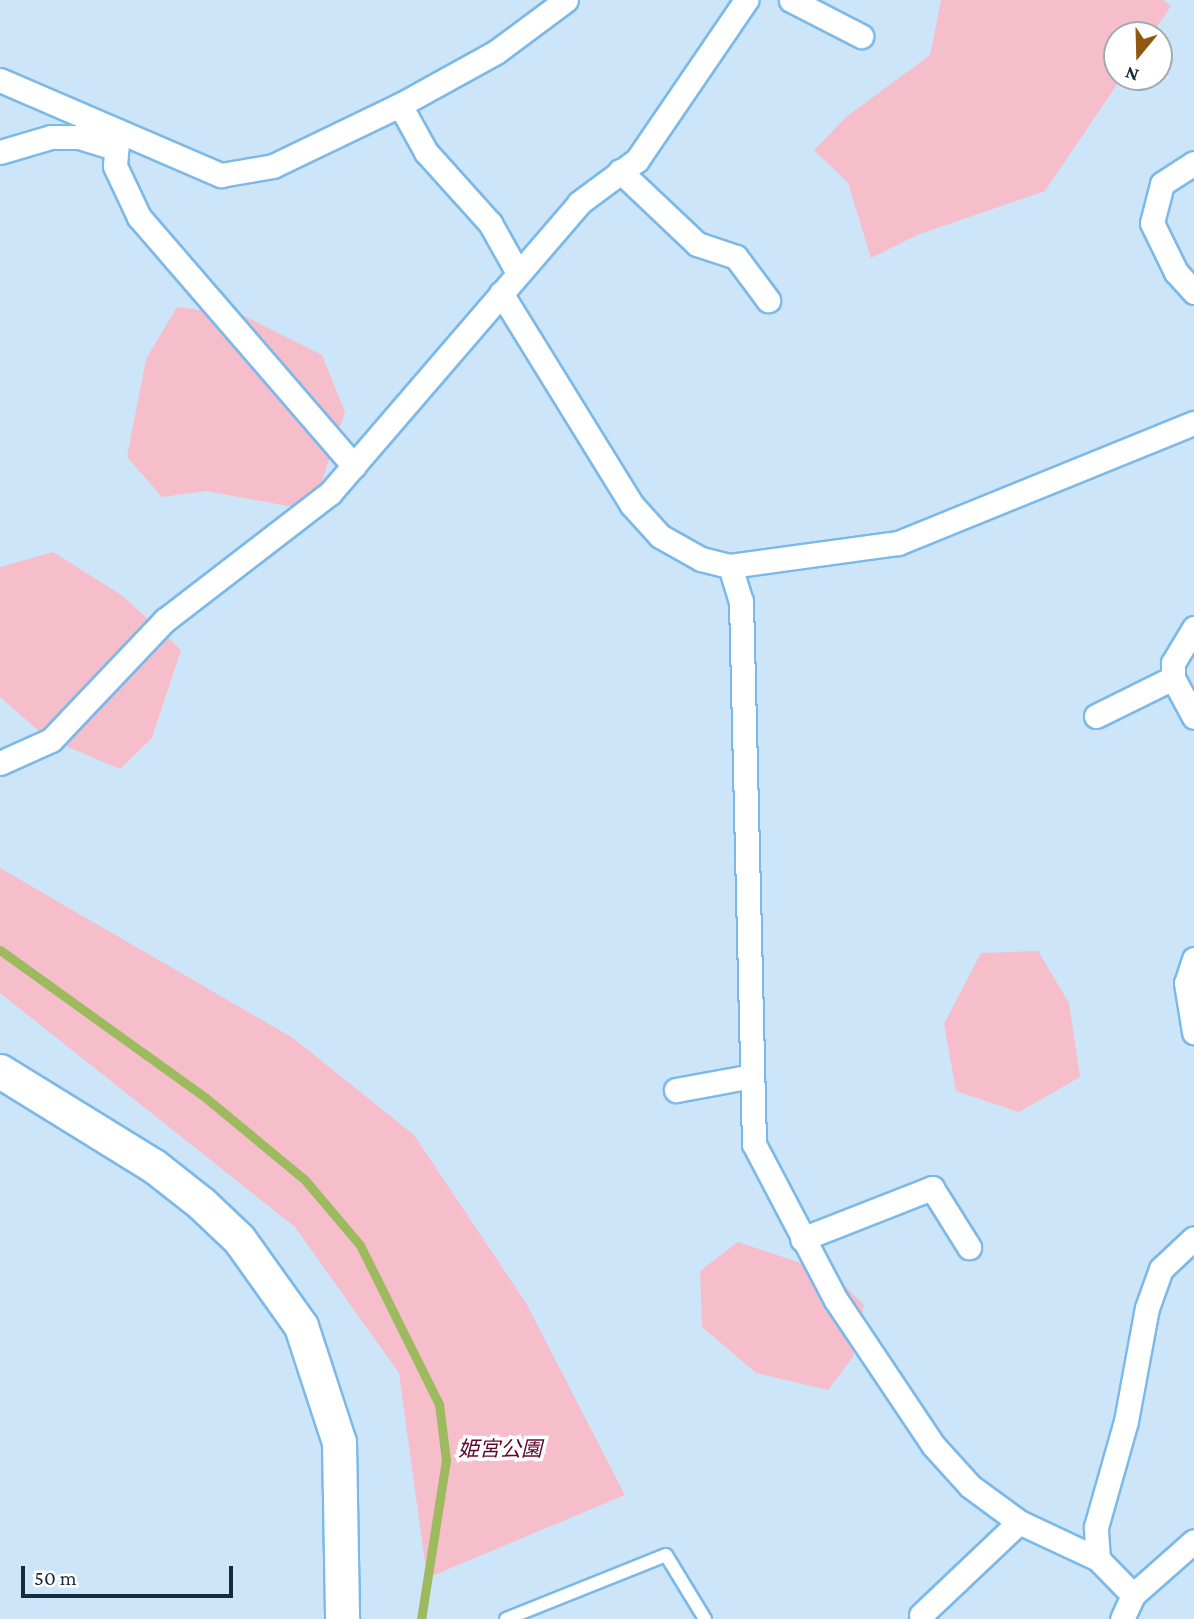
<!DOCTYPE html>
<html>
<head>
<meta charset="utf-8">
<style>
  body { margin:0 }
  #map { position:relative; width:1194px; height:1619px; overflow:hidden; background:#cde5f9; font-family:"Crimson Pro","Noto Sans JP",serif }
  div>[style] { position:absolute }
  .green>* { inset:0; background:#f6becb }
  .stream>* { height:9px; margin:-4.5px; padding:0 4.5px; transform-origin:4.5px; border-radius:4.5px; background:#9eba5e }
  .roads { filter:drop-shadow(2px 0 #7cb9e9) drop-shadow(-2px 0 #7cb9e9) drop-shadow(0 2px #7cb9e9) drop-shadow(0 -2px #7cb9e9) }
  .lane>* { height:12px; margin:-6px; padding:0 6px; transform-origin:6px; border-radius:6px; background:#fff }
  .street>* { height:23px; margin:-11.5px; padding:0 11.5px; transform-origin:11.5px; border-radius:11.5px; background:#fff }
  .secondary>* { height:33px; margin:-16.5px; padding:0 16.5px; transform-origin:16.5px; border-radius:16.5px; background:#fff }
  span { translate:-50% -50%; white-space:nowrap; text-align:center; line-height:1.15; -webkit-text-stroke:7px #fff; paint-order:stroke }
  .park-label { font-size:21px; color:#61062d; font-style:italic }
  .north { position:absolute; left:1103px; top:21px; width:70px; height:70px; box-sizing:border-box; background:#fff; border:2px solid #a1abb2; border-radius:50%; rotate:199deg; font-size:19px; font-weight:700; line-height:28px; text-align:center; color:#132c3f }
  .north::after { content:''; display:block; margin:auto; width:24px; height:32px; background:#905612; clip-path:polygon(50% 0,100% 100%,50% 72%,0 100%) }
  .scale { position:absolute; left:21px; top:1566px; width:212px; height:32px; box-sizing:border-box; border:4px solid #132c3f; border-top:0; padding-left:9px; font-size:21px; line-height:24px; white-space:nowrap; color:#132c3f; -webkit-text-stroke:5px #fff; paint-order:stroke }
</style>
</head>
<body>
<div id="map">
  <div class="green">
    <div style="clip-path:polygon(941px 0,1163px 0,1171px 6px,1151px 35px,1117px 35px,1117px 77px,1122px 77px,1045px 191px,917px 235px,871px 258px,848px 183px,814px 150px,846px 117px,930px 55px)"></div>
    <div style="clip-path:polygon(177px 307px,244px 316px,322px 355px,345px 412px,320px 487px,299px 508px,206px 491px,162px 497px,127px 457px,146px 359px)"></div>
    <div style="clip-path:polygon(53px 552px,123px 596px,181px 650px,152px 738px,120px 769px,47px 738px,0 697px,0 567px)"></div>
    <div style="clip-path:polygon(0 868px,293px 1038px,414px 1135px,526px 1303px,625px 1495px,427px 1578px,399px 1373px,295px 1227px,0 993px)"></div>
    <div style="clip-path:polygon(1038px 951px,1069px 1003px,1080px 1077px,1019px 1112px,956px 1091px,944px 1024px,981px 953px)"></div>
    <div style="clip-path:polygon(738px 1242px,807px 1265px,842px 1283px,864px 1305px,853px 1357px,828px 1390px,756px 1373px,702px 1327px,700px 1271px)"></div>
  </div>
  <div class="stream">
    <div style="left:0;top:950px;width:254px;rotate:35.7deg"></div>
    <div style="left:206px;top:1098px;width:129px;rotate:39.6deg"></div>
    <div style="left:305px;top:1180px;width:85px;rotate:49.8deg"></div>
    <div style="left:360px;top:1245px;width:178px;rotate:63.6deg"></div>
    <div style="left:439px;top:1404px;width:56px;rotate:82.9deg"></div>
    <div style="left:446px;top:1460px;width:161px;rotate:98.9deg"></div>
  </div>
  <div class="roads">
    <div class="lane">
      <div style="left:506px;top:1619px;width:172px;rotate:-21.8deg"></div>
      <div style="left:666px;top:1555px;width:75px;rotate:58.6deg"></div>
    </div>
    <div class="street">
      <div style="left:791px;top:0;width:79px;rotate:27.2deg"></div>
      <div style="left:0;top:80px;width:241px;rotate:23.3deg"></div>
      <div style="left:221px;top:175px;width:53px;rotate:-9.8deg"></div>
      <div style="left:273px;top:166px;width:141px;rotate:-25.7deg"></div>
      <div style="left:400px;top:105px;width:110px;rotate:-28.9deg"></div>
      <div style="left:496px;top:52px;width:87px;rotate:-36.6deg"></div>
      <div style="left:400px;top:105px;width:54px;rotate:61deg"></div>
      <div style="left:426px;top:152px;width:96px;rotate:48deg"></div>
      <div style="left:490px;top:223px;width:57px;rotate:60.8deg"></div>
      <div style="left:118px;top:131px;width:35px;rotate:95deg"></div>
      <div style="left:115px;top:166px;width:56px;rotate:64.8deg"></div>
      <div style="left:139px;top:217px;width:329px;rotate:49.2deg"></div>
      <div style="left:0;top:152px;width:53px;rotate:-16.4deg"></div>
      <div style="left:51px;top:137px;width:28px"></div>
      <div style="left:79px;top:137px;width:39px;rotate:17deg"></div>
      <div style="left:1194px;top:163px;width:38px;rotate:147deg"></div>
      <div style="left:1162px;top:184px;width:40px;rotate:104.4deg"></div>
      <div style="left:1152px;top:223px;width:55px;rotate:63.9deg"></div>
      <div style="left:1176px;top:272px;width:27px;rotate:48deg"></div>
      <div style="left:620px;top:171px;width:106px;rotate:43.5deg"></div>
      <div style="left:697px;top:244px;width:41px;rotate:18.4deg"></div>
      <div style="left:736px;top:257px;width:54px;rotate:53.3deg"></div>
      <div style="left:501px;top:293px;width:249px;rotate:58.3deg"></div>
      <div style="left:632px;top:505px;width:42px;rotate:47.9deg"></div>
      <div style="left:660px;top:536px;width:47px;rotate:29.3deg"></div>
      <div style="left:701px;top:559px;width:30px;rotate:14deg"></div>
      <div style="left:730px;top:566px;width:170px;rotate:-7.8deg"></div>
      <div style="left:898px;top:543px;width:319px;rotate:-22.1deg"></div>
      <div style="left:730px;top:566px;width:37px;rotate:73deg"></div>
      <div style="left:741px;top:601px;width:543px;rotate:88.63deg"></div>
      <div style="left:754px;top:1144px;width:176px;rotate:62.3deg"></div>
      <div style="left:836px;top:1300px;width:174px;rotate:56.2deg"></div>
      <div style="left:933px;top:1445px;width:55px;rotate:47.9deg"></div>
      <div style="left:970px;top:1486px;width:61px;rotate:36.3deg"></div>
      <div style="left:1019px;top:1522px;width:87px;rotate:25.1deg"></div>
      <div style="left:1194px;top:628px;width:41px;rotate:121deg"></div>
      <div style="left:1173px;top:663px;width:15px;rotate:90deg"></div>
      <div style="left:1173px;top:678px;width:44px;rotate:61.7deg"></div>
      <div style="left:1096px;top:716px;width:86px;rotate:-26.3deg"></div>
      <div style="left:0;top:763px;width:56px;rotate:-24.3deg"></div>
      <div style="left:51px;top:740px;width:166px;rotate:-46.5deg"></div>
      <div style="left:165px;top:620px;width:208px;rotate:-37.6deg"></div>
      <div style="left:330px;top:493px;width:382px;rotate:-49.3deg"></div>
      <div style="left:579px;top:203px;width:72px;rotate:-36.6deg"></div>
      <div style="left:637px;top:160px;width:194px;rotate:-55.7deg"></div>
      <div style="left:1194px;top:959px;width:25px;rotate:108deg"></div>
      <div style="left:1186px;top:983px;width:50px;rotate:80.7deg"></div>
      <div style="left:676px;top:1090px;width:77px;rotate:-10.4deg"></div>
      <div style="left:802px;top:1239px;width:140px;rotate:-21.4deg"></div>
      <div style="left:932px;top:1188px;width:70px;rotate:57.9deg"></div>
      <div style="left:1133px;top:1595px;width:50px;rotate:-134.2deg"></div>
      <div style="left:1098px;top:1559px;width:32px;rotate:-94deg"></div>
      <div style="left:1096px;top:1527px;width:110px;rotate:-74.2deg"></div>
      <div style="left:1126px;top:1421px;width:115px;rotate:-79.5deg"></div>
      <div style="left:1147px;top:1308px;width:41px;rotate:-70.3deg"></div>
      <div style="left:1161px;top:1269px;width:45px;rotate:-43.2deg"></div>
      <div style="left:921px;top:1615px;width:135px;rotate:-43.5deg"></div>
      <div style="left:1122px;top:1619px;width:26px;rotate:-65deg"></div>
      <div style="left:1133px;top:1595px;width:81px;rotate:-41.5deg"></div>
    </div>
    <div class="secondary">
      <div style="left:0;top:1071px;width:181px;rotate:31.7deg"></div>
      <div style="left:154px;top:1166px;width:60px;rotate:38.2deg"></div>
      <div style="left:201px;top:1203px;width:52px;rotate:43.5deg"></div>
      <div style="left:239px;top:1239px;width:107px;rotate:54.5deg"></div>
      <div style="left:301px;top:1326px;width:122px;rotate:71.9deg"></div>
      <div style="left:339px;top:1442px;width:177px;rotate:89deg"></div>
    </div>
  </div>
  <div class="park-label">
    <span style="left:500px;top:1449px">姫宮公園</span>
  </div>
  <div class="north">N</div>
  <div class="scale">50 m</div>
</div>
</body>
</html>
